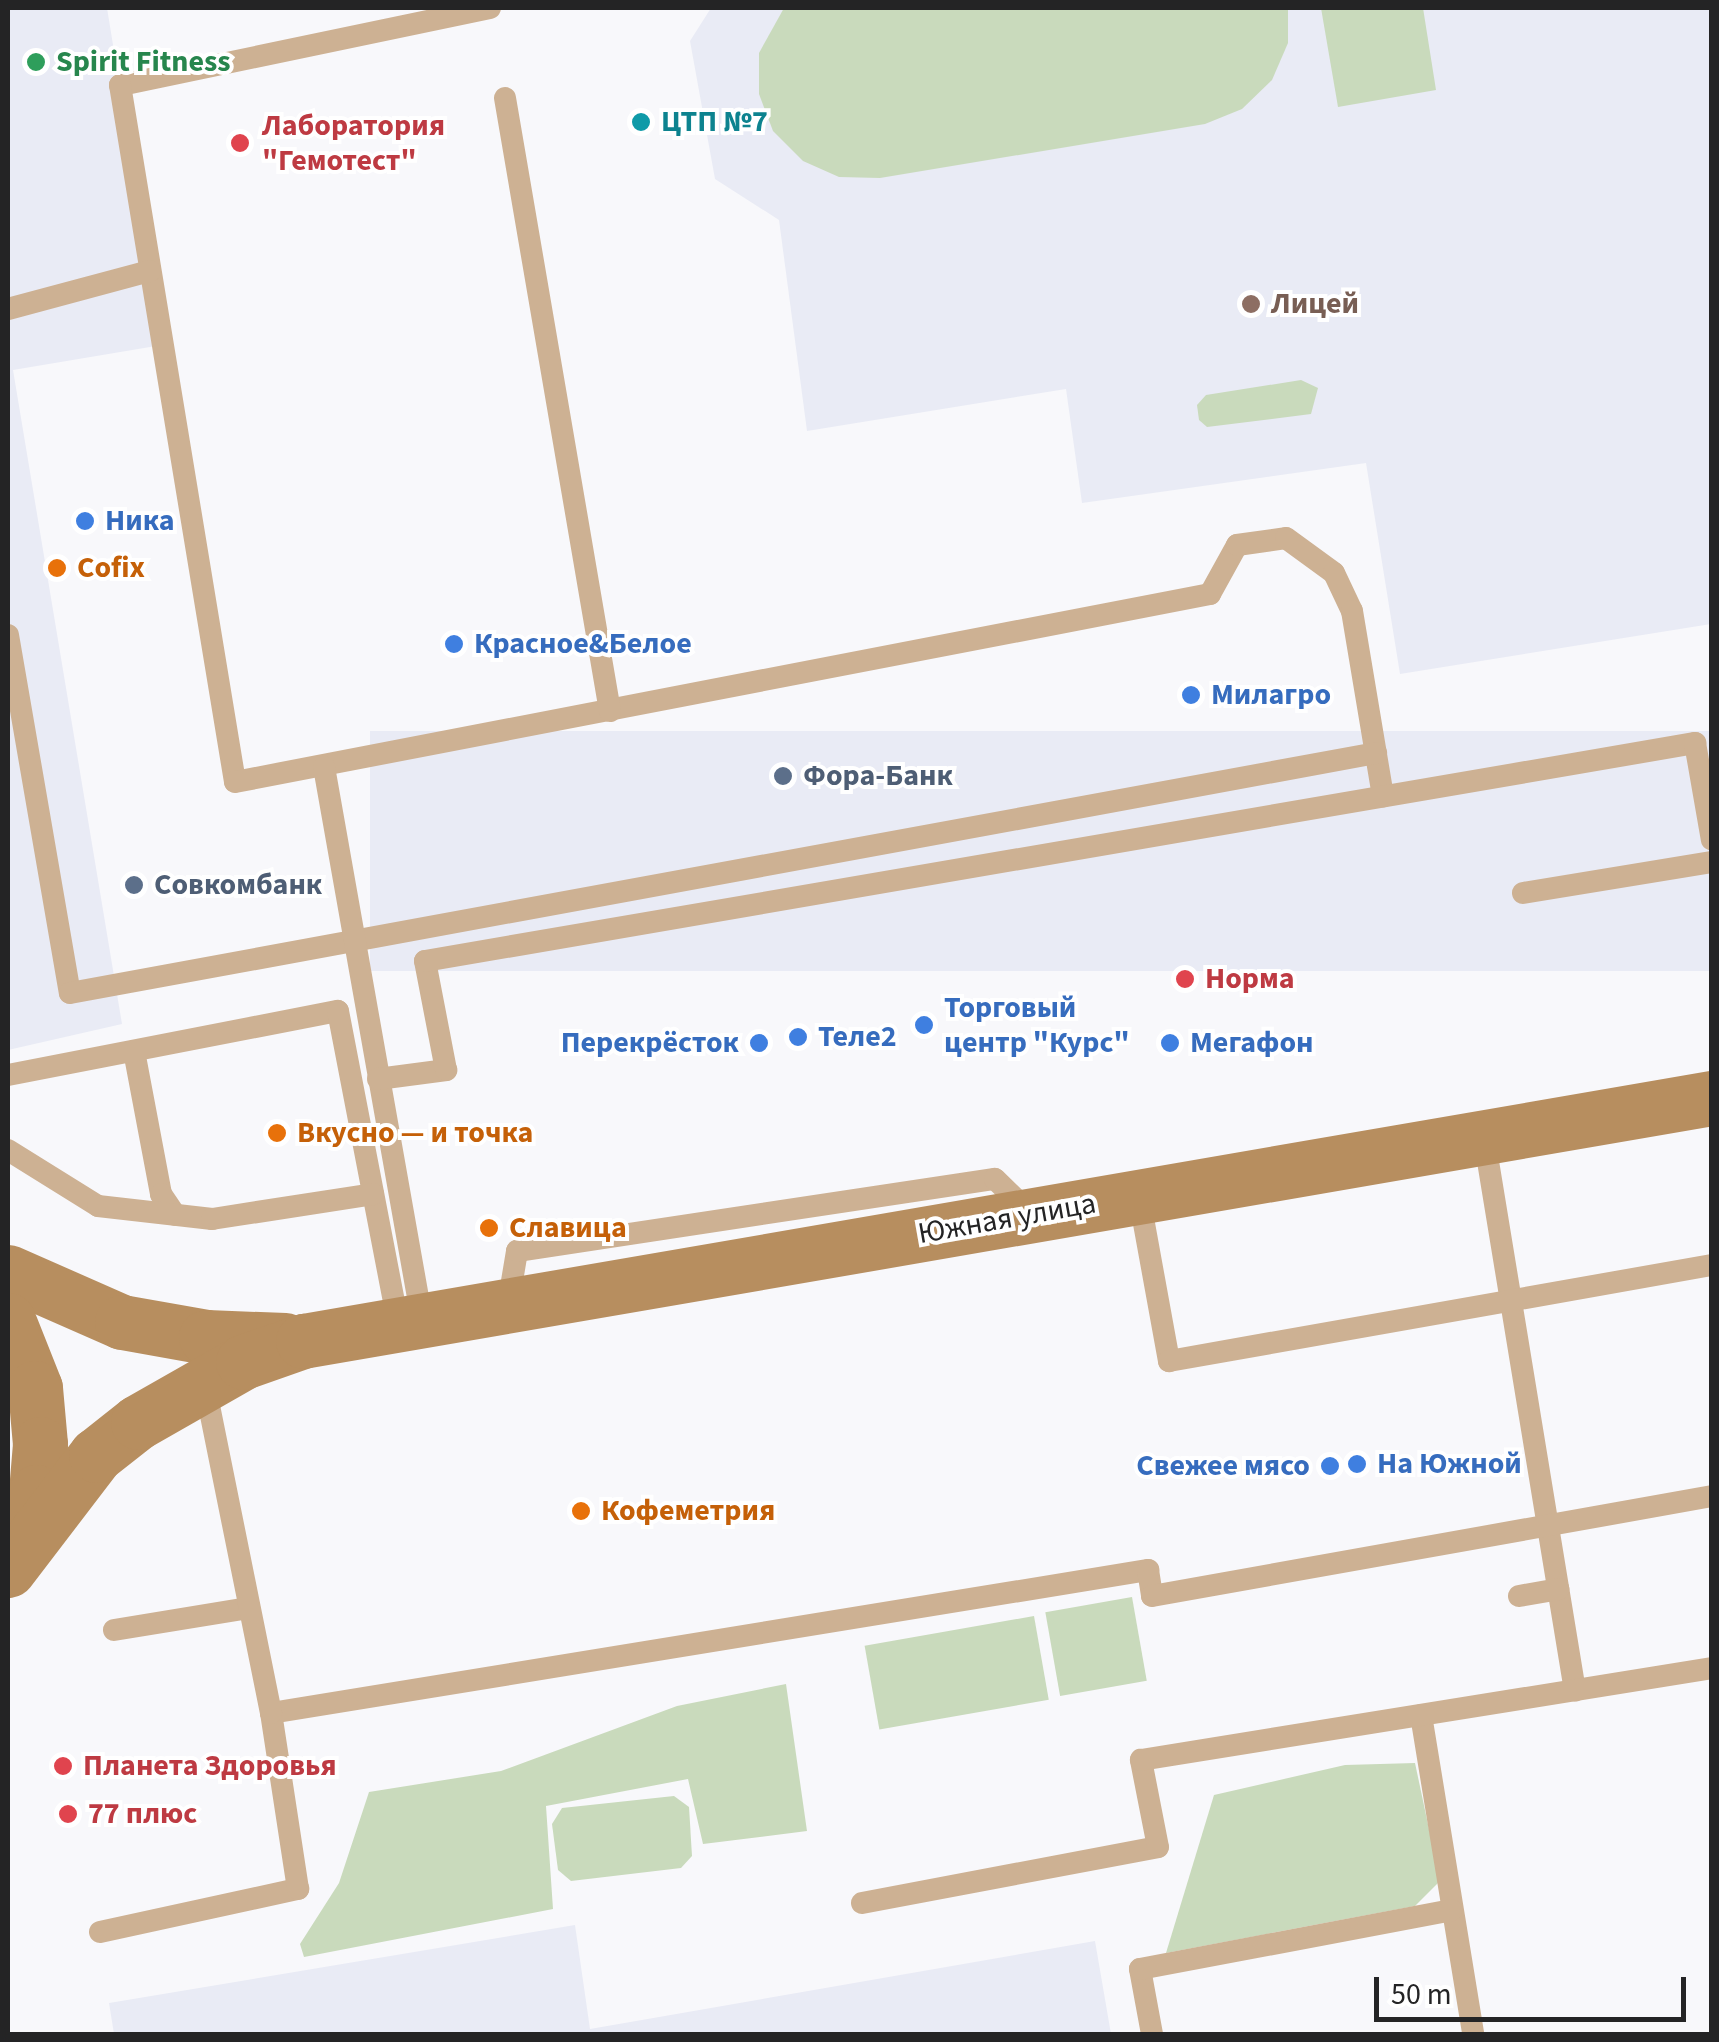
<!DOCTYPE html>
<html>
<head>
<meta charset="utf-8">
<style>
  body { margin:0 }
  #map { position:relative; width:1719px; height:2042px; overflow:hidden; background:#f8f8fb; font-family:"Source Sans 3",sans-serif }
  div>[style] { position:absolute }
  .built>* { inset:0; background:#e9ebf5; transform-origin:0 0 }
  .green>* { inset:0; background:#c9dabc; transform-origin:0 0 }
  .lane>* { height:22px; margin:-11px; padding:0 11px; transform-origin:11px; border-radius:11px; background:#cdb193 }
  .secondary>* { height:55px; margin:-27.5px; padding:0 27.5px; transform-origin:27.5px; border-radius:27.5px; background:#b78e5f }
  .dots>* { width:28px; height:28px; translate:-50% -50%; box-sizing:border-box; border:5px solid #fff; border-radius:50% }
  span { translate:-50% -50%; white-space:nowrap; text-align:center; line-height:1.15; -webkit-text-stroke:8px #fff; paint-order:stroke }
  .leisure-label { font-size:30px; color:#27864d; font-weight:700 }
  .left { translate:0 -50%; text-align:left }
  .culture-label { font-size:30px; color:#0d838f; font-weight:700 }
  .health-label { font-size:30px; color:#be3a42; font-weight:700 }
  .education-label { font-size:30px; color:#785e54; font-weight:700 }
  .shop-label { font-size:30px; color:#366cbe; font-weight:700 }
  .right { translate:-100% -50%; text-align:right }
  .food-label { font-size:30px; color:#c56008; font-weight:700 }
  .service-label { font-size:30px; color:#4e5e75; font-weight:700 }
  .street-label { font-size:30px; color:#242425 }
  .frame { position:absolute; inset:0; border:10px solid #242425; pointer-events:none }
  .scale { position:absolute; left:1374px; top:1977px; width:312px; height:45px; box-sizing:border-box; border:5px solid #242425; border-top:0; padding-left:12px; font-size:30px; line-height:35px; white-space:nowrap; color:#242425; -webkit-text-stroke:8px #fff; paint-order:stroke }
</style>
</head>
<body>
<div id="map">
  <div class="built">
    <div style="clip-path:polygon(8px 8px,107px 8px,162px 345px,13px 370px,122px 1024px,8px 1050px)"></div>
    <div style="clip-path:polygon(711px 8px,1711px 8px,1711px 624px,1400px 674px,1366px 463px,1082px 503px,1066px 389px,807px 431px,779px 220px,715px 179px,690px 41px)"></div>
    <div style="left:1711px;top:731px;width:240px;height:1341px;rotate:90deg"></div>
    <div style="clip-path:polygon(575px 1925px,590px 2029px,1095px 1941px,1111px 2034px,114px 2034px,109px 2003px)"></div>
  </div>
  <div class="green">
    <div style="clip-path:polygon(784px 8px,1288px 8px,1288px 43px,1272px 80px,1242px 109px,1205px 124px,880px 178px,839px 177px,803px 161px,773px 131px,759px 94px,759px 53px)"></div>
    <div style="clip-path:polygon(1321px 8px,1423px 8px,1436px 90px,1338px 107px)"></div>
    <div style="clip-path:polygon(1301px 380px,1318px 388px,1311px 414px,1207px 427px,1199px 420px,1197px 405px,1206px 395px)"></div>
    <div style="left:1132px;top:1597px;width:85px;height:88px;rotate:80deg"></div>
    <div style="left:1034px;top:1616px;width:85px;height:172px;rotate:80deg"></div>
    <div style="clip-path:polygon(786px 1684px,807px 1831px,703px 1844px,688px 1779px,546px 1806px,553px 1909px,304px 1957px,300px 1944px,339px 1883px,369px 1792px,501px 1771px,677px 1706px)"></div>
    <div style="clip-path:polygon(1415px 1763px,1440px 1881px,1415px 1906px,1166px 1953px,1214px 1795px,1345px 1765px)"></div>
    <div style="clip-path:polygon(674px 1796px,689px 1807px,692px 1856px,681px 1868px,571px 1881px,558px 1870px,552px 1824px,562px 1808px)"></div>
  </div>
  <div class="lane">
    <div style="left:490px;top:8px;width:378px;rotate:168.2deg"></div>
    <div style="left:120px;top:85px;width:706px;rotate:80.63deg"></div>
    <div style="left:235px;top:782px;width:993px;rotate:-10.91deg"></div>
    <div style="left:1210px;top:594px;width:56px;rotate:-61.1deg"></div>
    <div style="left:1237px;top:545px;width:49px;rotate:-8.1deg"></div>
    <div style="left:1286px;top:538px;width:59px;rotate:36.1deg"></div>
    <div style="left:1334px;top:573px;width:42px;rotate:64.7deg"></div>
    <div style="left:1352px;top:611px;width:188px;rotate:80.5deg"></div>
    <div style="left:505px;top:98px;width:622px;rotate:80.28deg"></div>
    <div style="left:8px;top:309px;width:147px;rotate:-15deg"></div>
    <div style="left:8px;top:635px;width:363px;rotate:80.2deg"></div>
    <div style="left:70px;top:993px;width:1328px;rotate:-10.41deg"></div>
    <div style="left:324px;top:767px;width:562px;rotate:79.95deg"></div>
    <div style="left:1523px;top:893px;width:192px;rotate:-9.3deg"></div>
    <div style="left:134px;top:1051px;width:146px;rotate:79.3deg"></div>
    <div style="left:161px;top:1194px;width:25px;rotate:56deg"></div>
    <div style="left:8px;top:1075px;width:336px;rotate:-11deg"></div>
    <div style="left:338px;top:1011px;width:319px;rotate:79.1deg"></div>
    <div style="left:378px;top:1079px;width:69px;rotate:-7.5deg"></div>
    <div style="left:446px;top:1070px;width:111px;rotate:-100.9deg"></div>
    <div style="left:425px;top:961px;width:1289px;rotate:-9.74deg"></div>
    <div style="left:1695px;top:743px;width:98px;rotate:80.1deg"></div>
    <div style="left:1484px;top:1137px;width:561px;rotate:80.67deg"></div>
    <div style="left:8px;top:1150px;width:106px;rotate:31.9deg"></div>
    <div style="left:98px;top:1206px;width:115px;rotate:6.5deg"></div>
    <div style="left:212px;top:1219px;width:163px;rotate:-8.8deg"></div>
    <div style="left:1139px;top:1196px;width:168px;rotate:79.7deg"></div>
    <div style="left:1169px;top:1361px;width:551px;rotate:-10.03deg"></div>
    <div style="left:508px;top:1305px;width:55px;rotate:-80.5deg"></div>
    <div style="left:517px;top:1251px;width:483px;rotate:-8.6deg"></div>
    <div style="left:995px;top:1179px;width:49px;rotate:44.2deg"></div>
    <div style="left:1519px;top:1596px;width:40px;rotate:-10deg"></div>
    <div style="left:114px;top:1630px;width:137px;rotate:-9.3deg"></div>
    <div style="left:271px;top:1713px;width:889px;rotate:-9.26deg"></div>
    <div style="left:1148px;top:1570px;width:26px;rotate:81deg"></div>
    <div style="left:1152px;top:1596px;width:569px;rotate:-10.12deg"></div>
    <div style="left:1421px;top:1715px;width:323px;rotate:80.7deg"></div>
    <div style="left:862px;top:1903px;width:301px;rotate:-10.7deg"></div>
    <div style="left:1158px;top:1847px;width:89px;rotate:-101.1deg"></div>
    <div style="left:1141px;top:1760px;width:578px;rotate:-9.15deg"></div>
    <div style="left:100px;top:1932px;width:203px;rotate:-12.3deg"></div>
    <div style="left:298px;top:1889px;width:178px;rotate:-98.7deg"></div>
    <div style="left:271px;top:1713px;width:334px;rotate:-101.4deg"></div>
    <div style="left:1152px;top:2034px;width:66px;rotate:-100.5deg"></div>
    <div style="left:1140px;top:1969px;width:317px;rotate:-10.7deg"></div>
  </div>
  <div class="secondary">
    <div style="left:8px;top:1272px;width:124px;rotate:23.7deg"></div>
    <div style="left:122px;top:1322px;width:85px;rotate:10.1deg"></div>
    <div style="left:206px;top:1337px;width:79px;rotate:2.2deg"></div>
    <div style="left:8px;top:1320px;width:73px;rotate:68.3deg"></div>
    <div style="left:35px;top:1388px;width:56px;rotate:84.9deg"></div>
    <div style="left:40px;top:1444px;width:48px;rotate:94.8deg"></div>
    <div style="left:36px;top:1492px;width:42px;rotate:108deg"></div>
    <div style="left:8px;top:1570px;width:145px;rotate:-52.6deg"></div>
    <div style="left:96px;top:1455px;width:53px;rotate:-38.2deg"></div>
    <div style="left:138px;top:1422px;width:121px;rotate:-29.7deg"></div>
    <div style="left:243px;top:1362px;width:64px;rotate:-19.3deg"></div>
    <div style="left:303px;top:1341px;width:1430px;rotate:-9.79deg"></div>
  </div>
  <div class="dots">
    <div style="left:36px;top:62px;background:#2e9e5b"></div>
    <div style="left:641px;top:122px;background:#0f9aa8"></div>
    <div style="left:240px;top:143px;background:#e0444e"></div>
    <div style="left:1251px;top:304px;background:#8d6e63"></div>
    <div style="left:85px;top:521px;background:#3f7fe0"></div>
    <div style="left:57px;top:568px;background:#e8710a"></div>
    <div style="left:454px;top:644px;background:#3f7fe0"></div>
    <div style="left:1191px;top:695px;background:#3f7fe0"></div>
    <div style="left:783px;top:776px;background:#5c6f8a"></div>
    <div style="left:134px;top:885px;background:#5c6f8a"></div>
    <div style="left:1185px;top:979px;background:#e0444e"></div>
    <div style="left:924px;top:1025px;background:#3f7fe0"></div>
    <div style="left:798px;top:1037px;background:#3f7fe0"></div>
    <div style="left:759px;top:1043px;background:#3f7fe0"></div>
    <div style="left:1170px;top:1043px;background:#3f7fe0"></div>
    <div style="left:277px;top:1133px;background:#e8710a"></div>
    <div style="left:489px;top:1228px;background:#e8710a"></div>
    <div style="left:1357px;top:1464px;background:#3f7fe0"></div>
    <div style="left:1330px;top:1466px;background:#3f7fe0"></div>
    <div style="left:581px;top:1511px;background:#e8710a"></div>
    <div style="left:63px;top:1766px;background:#e0444e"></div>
    <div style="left:68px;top:1814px;background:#e0444e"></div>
  </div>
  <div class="leisure-label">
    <span class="left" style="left:56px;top:62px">Spirit Fitness</span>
  </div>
  <div class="culture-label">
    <span class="left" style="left:661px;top:122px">ЦТП №7</span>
  </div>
  <div class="health-label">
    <span class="left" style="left:262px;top:143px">Лаборатория<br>"Гемотест"</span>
    <span class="left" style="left:1205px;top:979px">Норма</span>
    <span class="left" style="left:83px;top:1766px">Планета Здоровья</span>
    <span class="left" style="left:88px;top:1814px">77 плюс</span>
  </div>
  <div class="education-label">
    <span class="left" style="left:1271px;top:304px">Лицей</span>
  </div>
  <div class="shop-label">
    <span class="left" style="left:105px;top:521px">Ника</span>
    <span class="left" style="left:474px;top:644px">Красное&amp;Белое</span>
    <span class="left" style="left:1211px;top:695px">Милагро</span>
    <span class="left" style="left:944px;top:1025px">Торговый<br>центр "Курс"</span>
    <span class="left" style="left:818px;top:1037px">Теле2</span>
    <span class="right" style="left:739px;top:1043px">Перекрёсток</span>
    <span class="left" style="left:1190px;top:1043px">Мегафон</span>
    <span class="left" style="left:1377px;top:1464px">На Южной</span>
    <span class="right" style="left:1310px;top:1466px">Свежее мясо</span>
  </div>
  <div class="food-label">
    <span class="left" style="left:77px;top:568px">Cofix</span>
    <span class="left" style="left:297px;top:1133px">Вкусно — и точка</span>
    <span class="left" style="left:509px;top:1228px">Славица</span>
    <span class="left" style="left:601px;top:1511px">Кофеметрия</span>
  </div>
  <div class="service-label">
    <span class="left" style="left:803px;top:776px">Фора-Банк</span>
    <span class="left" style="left:154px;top:885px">Совкомбанк</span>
  </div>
  <div class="street-label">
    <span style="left:1007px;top:1219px;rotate:-10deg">Южная улица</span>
  </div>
  <div class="frame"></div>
  <div class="scale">50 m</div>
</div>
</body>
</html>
